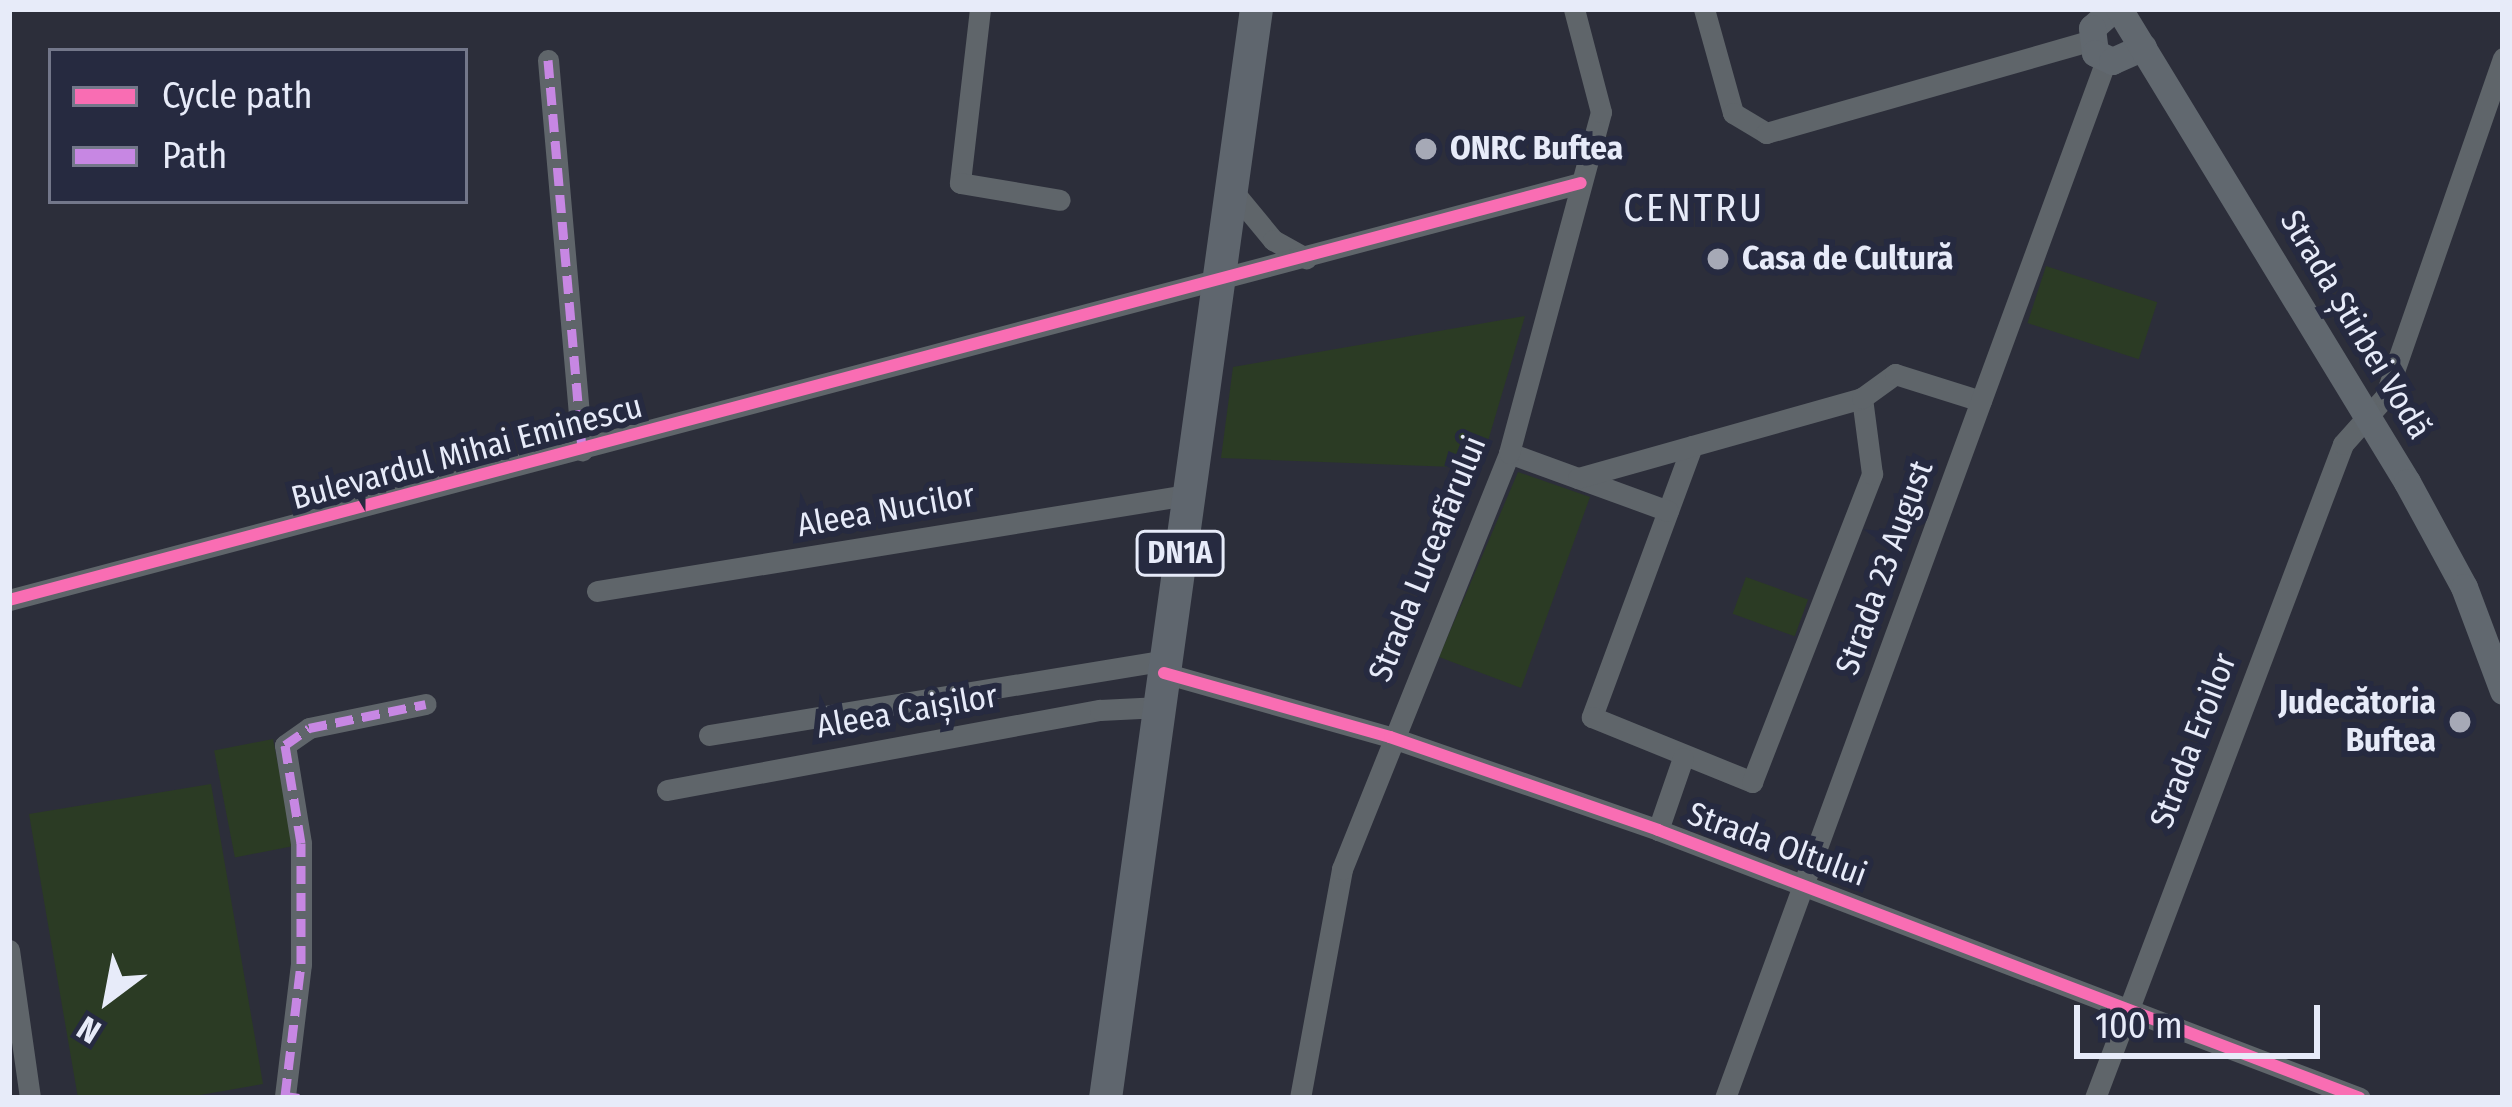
<!DOCTYPE html>
<html>
<head>
<meta charset="utf-8">
<style>
  body { margin:0 }
  #map { position:relative; width:2512px; height:1107px; overflow:hidden; background:#2c2e3a; font-family:"Fira Sans Condensed",sans-serif }
  div>[style] { position:absolute }
  .green>* { inset:0; background:#2b3b24; transform-origin:0 0 }
  .street>* { height:21px; margin:-10.5px; padding:0 10.5px; transform-origin:10.5px; border-radius:10.5px; background:#5f656a }
  .secondary>* { height:27px; margin:-13.5px; padding:0 13.5px; transform-origin:13.5px; border-radius:13.5px; background:#61686f }
  .primary>* { height:33px; margin:-16.5px; padding:0 16.5px; transform-origin:16.5px; border-radius:16.5px; background:#5f666e }
  .quiet>* { height:9px; margin-top:-4.5px; transform-origin:0; background:repeating-linear-gradient(90deg,#c787e3 0 18px,transparent 0 27px) }
  .cycleway>* { height:12px; margin:-6px; padding:0 6px; transform-origin:6px; border-radius:6px; background:#f96db3 }
  .dots>* { width:33px; height:33px; translate:-50% -50%; box-sizing:border-box; border:6px solid #262a40; border-radius:50% }
  span { translate:-50% -50%; white-space:nowrap; text-align:center; line-height:1.15; -webkit-text-stroke:12px #262a40; paint-order:stroke }
  .shield-label span { padding:3px 9px; background:#262a40; border:3px solid; border-radius:9px; -webkit-text-stroke-width:0 }
  .shield-label { font-size:30px; color:#e7ebf9; font-weight:700 }
  .poi-label { font-size:33px; color:#e7ebf9; font-weight:700 }
  .left { translate:0 -50%; text-align:left }
  .right { translate:-100% -50%; text-align:right }
  .street-label { font-size:33px; color:#e7ebf9 }
  .quarter-label { font-size:39px; color:#e7ebf9; letter-spacing:3px }
  .frame { position:absolute; inset:0; border:12px solid #e7ebf9; pointer-events:none }
  .legend { position:absolute; left:48px; top:48px; width:420px; height:156px; box-sizing:border-box; background:#262a40; border:3px solid #73778a; margin:0; padding:15px 21px; list-style:none; font-size:36px; color:#e7ebf9 }
  .legend li { display:flex; align-items:center; gap:24px; height:60px }
  .legend b { width:60px; border:3px solid #73778a }
  .north { position:absolute; left:48px; top:939px; width:120px; height:120px; -webkit-text-stroke:9px #262a40; paint-order:stroke; rotate:212deg; font-size:33px; font-weight:700; line-height:48px; text-align:center; color:#e7ebf9 }
  .north::after { content:''; display:block; margin:auto; width:42px; height:54px; background:#e7ebf9; clip-path:polygon(50% 0,100% 100%,50% 72%,0 100%) }
  .scale { position:absolute; left:2074px; top:1005px; width:246px; height:54px; box-sizing:border-box; border:6px solid #e7ebf9; border-top:0; padding-left:15px; font-size:36px; line-height:42px; white-space:nowrap; color:#e7ebf9; -webkit-text-stroke:9px #262a40; paint-order:stroke }
</style>
</head>
<body>
<div id="map">
  <div class="green">
    <div style="left:2046px;top:266px;width:117px;height:60px;rotate:18deg"></div>
    <div style="clip-path:polygon(1525px 316px,1480px 468px,1221px 458px,1233px 367px)"></div>
    <div style="clip-path:polygon(1518px 472px,1590px 497px,1521px 688px,1439px 657px)"></div>
    <div style="left:1746px;top:577px;width:66px;height:39px;rotate:20deg"></div>
    <div style="left:273px;top:739px;width:109px;height:60px;rotate:79deg"></div>
    <div style="clip-path:polygon(211px 784px,263px 1084px,183px 1098px,78px 1098px,29px 814px)"></div>
  </div>
  <div class="street">
    <div style="left:980px;top:9px;width:175px;rotate:96.6deg"></div>
    <div style="left:960px;top:183px;width:101px;rotate:9.6deg"></div>
    <div style="left:1704px;top:9px;width:108px;rotate:74.4deg"></div>
    <div style="left:1733px;top:113px;width:39px;rotate:31deg"></div>
    <div style="left:1766px;top:133px;width:337px;rotate:-15.9deg"></div>
    <div style="left:548px;top:60px;width:392px;rotate:85deg"></div>
    <div style="left:1231px;top:189px;width:66px;rotate:50.5deg"></div>
    <div style="left:1273px;top:240px;width:38px;rotate:29deg"></div>
    <div style="left:1692px;top:446px;width:289px;rotate:110.3deg"></div>
    <div style="left:1592px;top:717px;width:173px;rotate:22.1deg"></div>
    <div style="left:1752px;top:782px;width:331px;rotate:-68.7deg"></div>
    <div style="left:1872px;top:474px;width:77px;rotate:-97.5deg"></div>
    <div style="left:1509px;top:453px;width:169px;rotate:20deg"></div>
    <div style="left:1578px;top:478px;width:295px;rotate:-15.7deg"></div>
    <div style="left:1862px;top:398px;width:41px;rotate:-36deg"></div>
    <div style="left:1895px;top:374px;width:90px;rotate:17.4deg"></div>
    <div style="left:597px;top:591px;width:598px;rotate:-9.24deg"></div>
    <div style="left:9px;top:600px;width:1626px;rotate:-14.86deg"></div>
    <div style="left:1164px;top:673px;width:235px;rotate:15.8deg"></div>
    <div style="left:1390px;top:737px;width:284px;rotate:19.1deg"></div>
    <div style="left:1658px;top:830px;width:751px;rotate:20.9deg"></div>
    <div style="left:709px;top:735px;width:463px;rotate:-9.3deg"></div>
    <div style="left:667px;top:790px;width:440px;rotate:-10.5deg"></div>
    <div style="left:1100px;top:710px;width:60px;rotate:-2.9deg"></div>
    <div style="left:1658px;top:830px;width:76px;rotate:-70.9deg"></div>
    <div style="left:9px;top:950px;width:149px;rotate:81.9deg"></div>
    <div style="left:285px;top:1096px;width:133px;rotate:-83.1deg"></div>
    <div style="left:301px;top:964px;width:121px;rotate:-90deg"></div>
    <div style="left:301px;top:843px;width:99px;rotate:-99.3deg"></div>
    <div style="left:285px;top:745px;width:29px;rotate:-35deg"></div>
    <div style="left:309px;top:728px;width:119px;rotate:-11.6deg"></div>
    <div style="left:1300px;top:1098px;width:233px;rotate:-79.6deg"></div>
    <div style="left:1342px;top:869px;width:448px;rotate:-68.1deg"></div>
    <div style="left:1509px;top:453px;width:353px;rotate:-74.9deg"></div>
    <div style="left:1601px;top:112px;width:106px;rotate:-104.7deg"></div>
    <div style="left:1725px;top:1098px;width:1106px;rotate:-69.84deg"></div>
    <div style="left:2095px;top:1098px;width:699px;rotate:-69.23deg"></div>
    <div style="left:2343px;top:444px;width:63px;rotate:-48.2deg"></div>
    <div style="left:2385px;top:397px;width:359px;rotate:-70.8deg"></div>
  </div>
  <div class="secondary">
    <div style="left:2113px;top:9px;width:28px;rotate:138deg"></div>
    <div style="left:2092px;top:28px;width:25px;rotate:83deg"></div>
    <div style="left:2095px;top:53px;width:19px;rotate:25deg"></div>
    <div style="left:2112px;top:61px;width:34px;rotate:-24deg"></div>
    <div style="left:2119px;top:9px;width:554px;rotate:58.66deg"></div>
    <div style="left:2407px;top:482px;width:119px;rotate:61.5deg"></div>
    <div style="left:2464px;top:587px;width:111px;rotate:69.4deg"></div>
  </div>
  <div class="primary">
    <div style="left:1105px;top:1098px;width:1099px;rotate:-82.11deg"></div>
  </div>
  <div class="quiet">
    <div style="left:548px;top:60px;width:392px;rotate:85deg"></div>
    <div style="left:299px;top:1098px;width:14px;rotate:-172deg"></div>
    <div style="left:285px;top:1096px;width:133px;rotate:-83.1deg"></div>
    <div style="left:301px;top:964px;width:121px;rotate:-90deg"></div>
    <div style="left:301px;top:843px;width:99px;rotate:-99.3deg"></div>
    <div style="left:285px;top:745px;width:29px;rotate:-35deg"></div>
    <div style="left:309px;top:728px;width:119px;rotate:-11.6deg"></div>
  </div>
  <div class="cycleway">
    <div style="left:9px;top:600px;width:1626px;rotate:-14.86deg"></div>
    <div style="left:1164px;top:673px;width:235px;rotate:15.8deg"></div>
    <div style="left:1390px;top:737px;width:284px;rotate:19.1deg"></div>
    <div style="left:1658px;top:830px;width:751px;rotate:20.9deg"></div>
  </div>
  <div class="dots">
    <div style="left:1426px;top:149px;background:#a6a9b6"></div>
    <div style="left:1718px;top:259px;background:#a6a9b6"></div>
    <div style="left:2460px;top:722px;background:#a6a9b6"></div>
  </div>
  <div class="shield-label">
    <span style="left:1180px;top:553px">DN1A</span>
  </div>
  <div class="poi-label">
    <span class="left" style="left:1450px;top:149px">ONRC Buftea</span>
    <span class="left" style="left:1742px;top:259px">Casa de Cultură</span>
    <span class="right" style="left:2436px;top:722px">Judecătoria<br>Buftea</span>
  </div>
  <div class="street-label">
    <span style="left:2355px;top:325px;rotate:59deg">Strada Știrbei Vodă</span>
    <span style="left:467px;top:453px;rotate:-15deg">Bulevardul Mihai Eminescu</span>
    <span style="left:886px;top:511px;rotate:-10deg">Aleea Nucilor</span>
    <span style="left:1428px;top:559px;rotate:-68deg">Strada Luceafărului</span>
    <span style="left:1885px;top:568px;rotate:-70deg">Strada 23 August</span>
    <span style="left:907px;top:712px;rotate:-10deg">Aleea Caișilor</span>
    <span style="left:2194px;top:741px;rotate:-69deg">Strada Eroilor</span>
    <span style="left:1777px;top:845px;rotate:20deg">Strada Oltului</span>
  </div>
  <div class="quarter-label">
    <span style="left:1694px;top:208px">CENTRU</span>
  </div>
  <div class="frame"></div>
  <ul class="legend">
  <li><b style="height:15px;background:#f96db3"></b>Cycle path</li>
  <li><b style="height:15px;background:#c787e3"></b>Path</li>
  </ul>
  <div class="north">N</div>
  <div class="scale">100 m</div>
</div>
</body>
</html>
